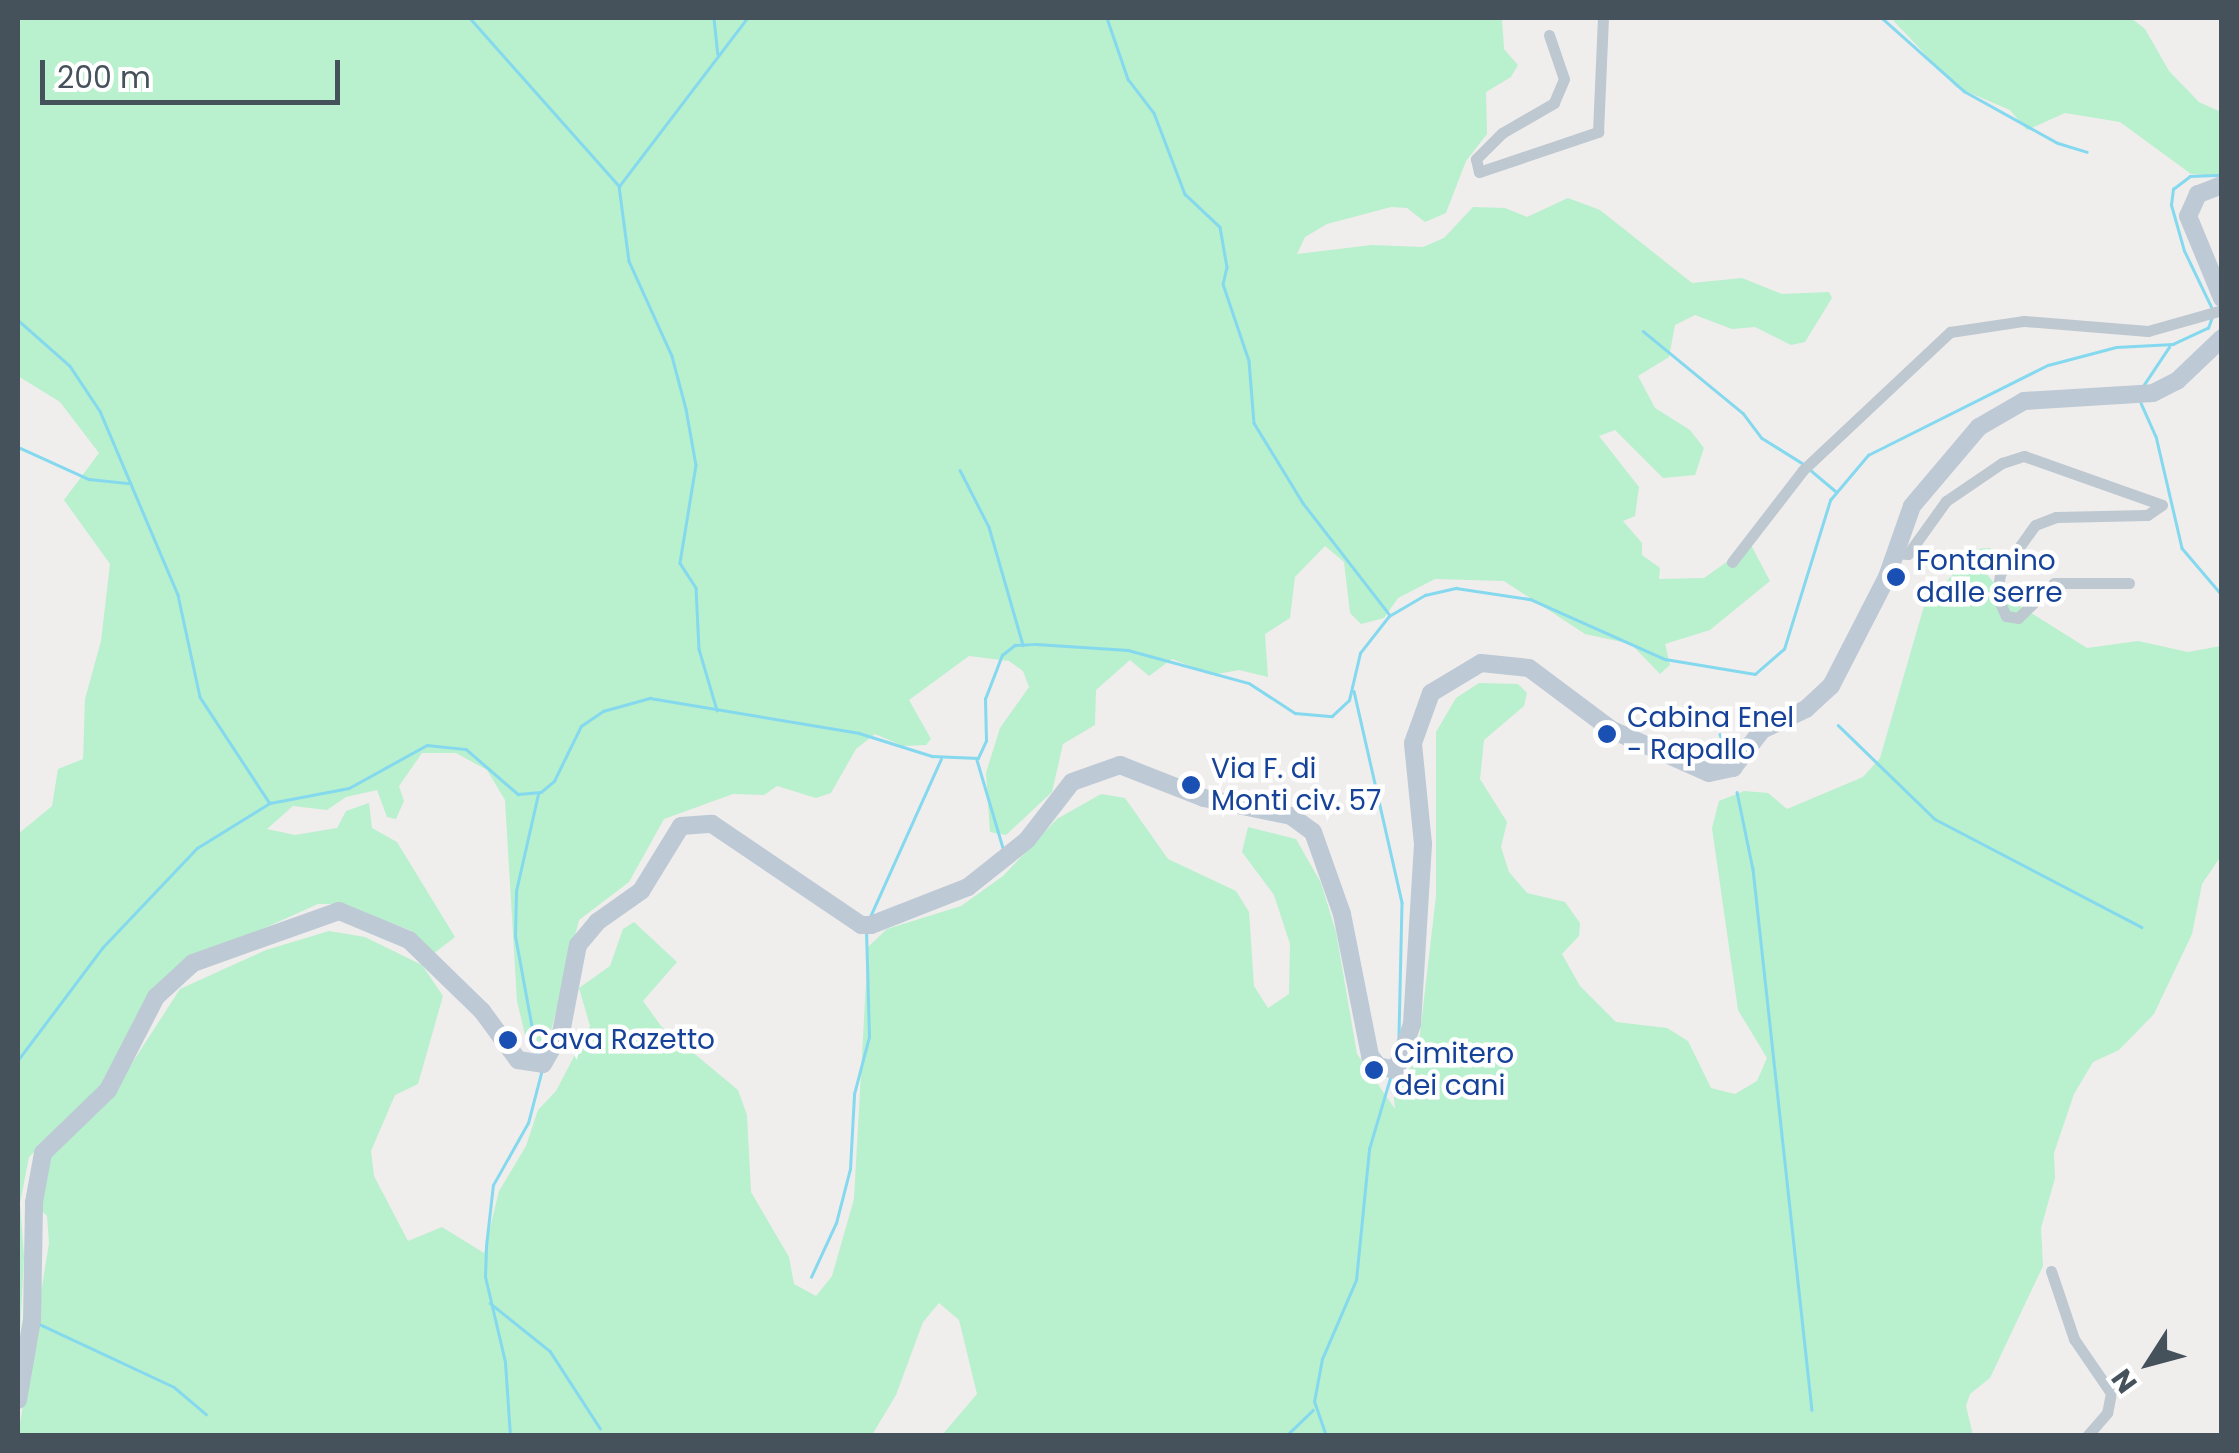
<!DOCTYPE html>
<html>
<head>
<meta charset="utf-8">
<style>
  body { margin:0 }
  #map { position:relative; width:2239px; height:1453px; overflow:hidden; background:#f0eded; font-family:Poppins,sans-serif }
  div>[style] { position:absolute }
  .green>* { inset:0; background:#b9f0ce }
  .stream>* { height:2.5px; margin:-1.25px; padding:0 1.25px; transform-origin:1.25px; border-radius:1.25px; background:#85d9ee }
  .street>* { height:11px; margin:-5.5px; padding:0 5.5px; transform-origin:5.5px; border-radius:5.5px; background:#bdc8d0 }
  .secondary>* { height:18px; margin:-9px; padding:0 9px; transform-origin:9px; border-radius:9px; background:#bdc9d5 }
  .dots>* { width:28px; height:28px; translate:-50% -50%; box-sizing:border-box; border:5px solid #fff; border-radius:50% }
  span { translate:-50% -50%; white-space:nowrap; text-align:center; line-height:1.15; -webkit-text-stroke:9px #fff; paint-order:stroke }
  .transit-label { font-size:28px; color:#164399 }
  .left { translate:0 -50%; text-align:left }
  .frame { position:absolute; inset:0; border:20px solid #45515b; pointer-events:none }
  .north { position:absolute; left:2099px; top:1313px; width:100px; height:100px; -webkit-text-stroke:8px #fff; paint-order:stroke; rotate:234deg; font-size:28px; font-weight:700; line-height:40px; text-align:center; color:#45515b }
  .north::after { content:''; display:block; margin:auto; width:35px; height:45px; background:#45515b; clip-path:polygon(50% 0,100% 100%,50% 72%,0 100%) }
  .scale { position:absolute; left:40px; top:60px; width:300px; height:45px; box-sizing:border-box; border:5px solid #45515b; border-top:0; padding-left:12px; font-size:30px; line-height:35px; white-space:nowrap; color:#45515b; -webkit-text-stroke:8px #fff; paint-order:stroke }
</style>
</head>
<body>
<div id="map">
  <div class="green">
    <div style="clip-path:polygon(18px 18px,1502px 18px,1504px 49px,1518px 65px,1511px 77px,1486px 92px,1487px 134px,1466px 161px,1446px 213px,1425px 222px,1407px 208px,1391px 207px,1327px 224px,1305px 237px,1297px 254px,1372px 245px,1423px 247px,1444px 238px,1473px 207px,1505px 208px,1527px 217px,1568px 198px,1600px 210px,1692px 283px,1742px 278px,1782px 294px,1829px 292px,1832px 298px,1805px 342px,1791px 345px,1755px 327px,1732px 329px,1695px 315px,1675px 325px,1669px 357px,1638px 376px,1655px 408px,1690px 430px,1704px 448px,1695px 475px,1663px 478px,1615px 430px,1599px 436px,1639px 487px,1635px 516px,1623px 521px,1642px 543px,1642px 555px,1660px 568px,1659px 579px,1704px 578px,1751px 545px,1770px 581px,1710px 630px,1665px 644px,1670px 665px,1660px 674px,1631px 644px,1585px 634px,1504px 581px,1435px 579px,1398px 598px,1384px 618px,1361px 624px,1350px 613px,1344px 562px,1325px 546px,1295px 577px,1290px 618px,1265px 634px,1268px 677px,1239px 670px,1212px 675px,1172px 659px,1149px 676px,1130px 660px,1096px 690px,1095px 725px,1063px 744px,1052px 792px,1006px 835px,990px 832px,986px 773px,1000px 728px,1029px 687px,1023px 671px,1009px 661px,969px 656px,909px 700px,931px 739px,926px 745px,903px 746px,875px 734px,856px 749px,831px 793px,816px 798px,777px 786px,764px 795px,733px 794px,664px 819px,629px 882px,579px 920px,548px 1043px,526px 1039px,517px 1001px,505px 800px,487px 770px,456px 753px,422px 753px,399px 786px,404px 801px,396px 819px,387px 817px,377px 790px,346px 797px,327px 810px,293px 806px,267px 829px,295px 835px,337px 828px,346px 811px,369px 803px,372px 828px,397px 842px,455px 937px,433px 954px,412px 931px,340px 904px,318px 904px,180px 966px,106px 1082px,29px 1157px,20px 1203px,24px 1256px,18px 1374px,18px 834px,52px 806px,58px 769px,83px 759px,85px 699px,101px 641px,110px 564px,64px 500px,99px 453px,60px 402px,18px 376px)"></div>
    <div style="clip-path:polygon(1891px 18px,2131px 18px,2145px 29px,2169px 71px,2199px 102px,2221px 112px,2221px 176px,2191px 174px,2120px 122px,2065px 113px,2027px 130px,2010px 110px,1956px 87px)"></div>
    <div style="clip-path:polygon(1991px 548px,1986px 573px,2004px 596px,2087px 648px,2138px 641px,2188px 652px,2221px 646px,2221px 856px,2202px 884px,2192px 934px,2154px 1014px,2119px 1050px,2093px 1062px,2074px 1094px,2054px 1153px,2055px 1178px,2041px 1228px,2043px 1266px,1990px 1378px,1970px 1394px,1966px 1406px,1973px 1435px,942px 1435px,977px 1394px,959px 1320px,939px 1303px,923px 1322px,896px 1395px,872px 1435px,18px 1436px,49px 1243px,47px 1216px,38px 1207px,44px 1168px,59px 1144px,116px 1088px,180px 989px,266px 950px,329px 931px,365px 937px,422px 965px,443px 996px,418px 1084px,395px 1095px,371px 1151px,374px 1176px,408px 1241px,442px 1227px,484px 1253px,499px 1191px,526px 1146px,538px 1110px,556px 1091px,590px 1026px,579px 988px,610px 966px,623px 929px,634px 922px,677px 962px,643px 1001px,661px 1026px,738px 1090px,747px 1115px,751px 1192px,789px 1257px,794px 1284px,816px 1296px,832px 1276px,854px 1199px,868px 947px,887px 929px,961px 906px,1003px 876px,1057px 819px,1101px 794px,1125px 798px,1168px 859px,1236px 891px,1249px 912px,1254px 986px,1268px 1008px,1289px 994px,1290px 944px,1274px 895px,1242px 852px,1248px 827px,1296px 839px,1321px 883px,1336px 932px,1357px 1054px,1395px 1109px,1393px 1087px,1411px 1067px,1419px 1042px,1436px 896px,1436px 732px,1456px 698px,1479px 683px,1518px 684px,1527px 693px,1524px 706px,1484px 740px,1480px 779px,1507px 822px,1501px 847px,1509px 872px,1527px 893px,1565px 902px,1580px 923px,1579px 936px,1562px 954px,1580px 986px,1616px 1022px,1667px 1028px,1688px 1041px,1711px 1088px,1735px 1094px,1757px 1081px,1767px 1058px,1738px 1010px,1712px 828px,1719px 801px,1744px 791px,1768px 793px,1787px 809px,1863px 777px,1880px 758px,1924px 606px,1976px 549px)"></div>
  </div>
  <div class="stream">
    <div style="left:470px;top:18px;width:225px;rotate:48.4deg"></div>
    <div style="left:619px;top:186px;width:76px;rotate:82.4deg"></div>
    <div style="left:629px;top:261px;width:104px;rotate:65.6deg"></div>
    <div style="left:672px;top:356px;width:55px;rotate:75.2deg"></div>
    <div style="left:686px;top:409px;width:57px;rotate:79.9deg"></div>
    <div style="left:696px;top:465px;width:99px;rotate:99.3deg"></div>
    <div style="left:680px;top:563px;width:30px;rotate:57deg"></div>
    <div style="left:696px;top:588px;width:61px;rotate:87.2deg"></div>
    <div style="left:699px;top:649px;width:64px;rotate:73.6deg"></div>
    <div style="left:714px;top:18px;width:36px;rotate:84deg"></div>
    <div style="left:1107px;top:18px;width:65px;rotate:71deg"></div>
    <div style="left:1128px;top:79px;width:43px;rotate:52.6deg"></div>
    <div style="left:1154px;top:113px;width:87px;rotate:69.1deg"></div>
    <div style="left:1185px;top:194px;width:48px;rotate:43.3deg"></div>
    <div style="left:1220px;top:227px;width:41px;rotate:80.1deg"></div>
    <div style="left:1227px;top:267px;width:17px;rotate:103deg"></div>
    <div style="left:1223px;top:284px;width:81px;rotate:71.3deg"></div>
    <div style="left:1249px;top:361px;width:62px;rotate:85.4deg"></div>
    <div style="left:1254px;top:423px;width:94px;rotate:58.5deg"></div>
    <div style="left:1303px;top:503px;width:140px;rotate:52.2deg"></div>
    <div style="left:1882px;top:18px;width:110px;rotate:41.7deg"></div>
    <div style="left:1964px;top:91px;width:107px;rotate:29deg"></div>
    <div style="left:2058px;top:143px;width:30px;rotate:17deg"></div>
    <div style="left:620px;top:185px;width:210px;rotate:-52.7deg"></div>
    <div style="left:2211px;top:307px;width:62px;rotate:-115.7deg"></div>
    <div style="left:2184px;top:251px;width:48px;rotate:-105.8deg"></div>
    <div style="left:2171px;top:205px;width:16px;rotate:-83deg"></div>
    <div style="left:2173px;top:189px;width:21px;rotate:-37deg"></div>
    <div style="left:2190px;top:176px;width:32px;rotate:-2deg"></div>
    <div style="left:18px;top:320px;width:69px;rotate:41.5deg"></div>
    <div style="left:70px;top:366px;width:54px;rotate:56.3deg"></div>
    <div style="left:100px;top:411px;width:200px;rotate:67deg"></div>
    <div style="left:178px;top:595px;width:104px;rotate:77.8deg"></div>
    <div style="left:200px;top:697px;width:126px;rotate:56.7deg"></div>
    <div style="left:1643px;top:331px;width:129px;rotate:39.4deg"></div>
    <div style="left:1743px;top:413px;width:31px;rotate:53deg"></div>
    <div style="left:1762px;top:438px;width:47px;rotate:32deg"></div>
    <div style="left:2143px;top:386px;width:47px;rotate:-56.3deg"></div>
    <div style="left:2141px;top:403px;width:36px;rotate:66deg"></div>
    <div style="left:2156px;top:436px;width:115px;rotate:76.9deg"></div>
    <div style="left:2182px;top:548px;width:62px;rotate:49.6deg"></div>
    <div style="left:18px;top:447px;width:78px;rotate:24.3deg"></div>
    <div style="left:89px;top:479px;width:39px;rotate:6deg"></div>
    <div style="left:1808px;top:468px;width:35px;rotate:40deg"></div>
    <div style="left:960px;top:470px;width:64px;rotate:63deg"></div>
    <div style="left:989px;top:527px;width:123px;rotate:73.9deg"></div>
    <div style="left:1354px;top:691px;width:217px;rotate:77.2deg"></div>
    <div style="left:1402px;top:903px;width:134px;rotate:91.3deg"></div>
    <div style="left:1838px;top:725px;width:135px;rotate:44.1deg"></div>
    <div style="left:1935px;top:819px;width:233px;rotate:27.6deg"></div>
    <div style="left:1720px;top:734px;width:28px;rotate:73deg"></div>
    <div style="left:977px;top:760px;width:92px;rotate:73.5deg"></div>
    <div style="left:1737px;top:792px;width:79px;rotate:78.3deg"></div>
    <div style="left:1753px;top:869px;width:544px;rotate:83.78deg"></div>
    <div style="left:869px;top:919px;width:175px;rotate:-65.8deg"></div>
    <div style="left:537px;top:1056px;width:122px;rotate:-100.4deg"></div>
    <div style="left:515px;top:936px;width:45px;rotate:-88.7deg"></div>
    <div style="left:516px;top:891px;width:99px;rotate:-77.2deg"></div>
    <div style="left:18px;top:1060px;width:140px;rotate:-53.1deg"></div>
    <div style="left:102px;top:948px;width:138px;rotate:-46.5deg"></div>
    <div style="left:197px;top:848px;width:86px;rotate:-31.7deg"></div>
    <div style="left:270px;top:803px;width:80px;rotate:-10.8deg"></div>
    <div style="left:349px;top:788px;width:89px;rotate:-28.9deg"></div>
    <div style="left:427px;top:745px;width:39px;rotate:6deg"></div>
    <div style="left:466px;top:749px;width:69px;rotate:40.9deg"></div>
    <div style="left:518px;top:794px;width:23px;rotate:-5deg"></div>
    <div style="left:541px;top:792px;width:17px;rotate:-40deg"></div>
    <div style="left:554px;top:781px;width:61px;rotate:-63.9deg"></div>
    <div style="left:581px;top:726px;width:27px;rotate:-34deg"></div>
    <div style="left:603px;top:711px;width:49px;rotate:-15.5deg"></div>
    <div style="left:650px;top:698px;width:212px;rotate:9.5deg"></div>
    <div style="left:859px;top:733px;width:77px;rotate:17.5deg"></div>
    <div style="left:932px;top:756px;width:46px;rotate:2.5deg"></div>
    <div style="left:978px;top:758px;width:19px;rotate:-65deg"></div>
    <div style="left:986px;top:741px;width:42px;rotate:-91.4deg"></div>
    <div style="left:985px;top:699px;width:47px;rotate:-68.9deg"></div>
    <div style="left:1002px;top:655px;width:16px;rotate:-38deg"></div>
    <div style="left:1015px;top:645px;width:21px;rotate:-3deg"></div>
    <div style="left:1036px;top:644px;width:92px;rotate:3.7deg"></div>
    <div style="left:1128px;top:650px;width:125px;rotate:15.3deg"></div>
    <div style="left:1249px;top:683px;width:55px;rotate:33.1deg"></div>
    <div style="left:1295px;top:713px;width:37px;rotate:5deg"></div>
    <div style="left:1332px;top:716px;width:23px;rotate:-43deg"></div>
    <div style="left:1349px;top:700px;width:48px;rotate:-76.8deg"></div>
    <div style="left:1360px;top:653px;width:47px;rotate:-51.9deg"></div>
    <div style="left:1389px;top:616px;width:42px;rotate:-30.3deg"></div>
    <div style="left:1425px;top:595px;width:32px;rotate:-13deg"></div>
    <div style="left:1456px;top:588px;width:75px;rotate:8.5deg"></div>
    <div style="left:1530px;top:599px;width:148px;rotate:24deg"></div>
    <div style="left:1665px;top:659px;width:91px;rotate:9.5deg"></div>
    <div style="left:1755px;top:674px;width:38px;rotate:-41deg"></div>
    <div style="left:1784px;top:649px;width:156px;rotate:-72.8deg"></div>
    <div style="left:1830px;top:500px;width:59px;rotate:-49.8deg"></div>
    <div style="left:1868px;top:455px;width:201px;rotate:-26.6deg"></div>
    <div style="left:2048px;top:365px;width:70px;rotate:-14.8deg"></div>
    <div style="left:2116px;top:347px;width:57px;rotate:-3deg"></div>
    <div style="left:2173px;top:344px;width:38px;rotate:-25deg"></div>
    <div style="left:2208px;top:328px;width:12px;rotate:-70deg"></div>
    <div style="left:811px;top:1277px;width:60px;rotate:-65.2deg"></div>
    <div style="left:836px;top:1223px;width:56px;rotate:-75.5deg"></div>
    <div style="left:850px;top:1169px;width:75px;rotate:-86.9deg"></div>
    <div style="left:854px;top:1094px;width:59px;rotate:-75.3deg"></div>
    <div style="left:869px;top:1037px;width:105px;rotate:-91.6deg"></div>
    <div style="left:490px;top:1303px;width:77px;rotate:38.7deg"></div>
    <div style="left:550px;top:1351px;width:92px;rotate:57deg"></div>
    <div style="left:37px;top:1323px;width:151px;rotate:25deg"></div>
    <div style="left:174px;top:1387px;width:42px;rotate:40.2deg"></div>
    <div style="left:510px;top:1436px;width:74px;rotate:-93.9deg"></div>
    <div style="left:505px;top:1362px;width:87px;rotate:-103.2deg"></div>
    <div style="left:485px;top:1277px;width:31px;rotate:-88deg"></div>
    <div style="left:486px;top:1246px;width:61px;rotate:-83.5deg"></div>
    <div style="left:493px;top:1185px;width:71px;rotate:-60.6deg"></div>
    <div style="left:528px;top:1123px;width:52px;rotate:-75.4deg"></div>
    <div style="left:1286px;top:1436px;width:37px;rotate:-44deg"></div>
    <div style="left:1326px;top:1436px;width:36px;rotate:-109deg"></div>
    <div style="left:1314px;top:1402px;width:44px;rotate:-79.5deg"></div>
    <div style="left:1322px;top:1359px;width:86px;rotate:-66.7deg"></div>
    <div style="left:1356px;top:1280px;width:132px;rotate:-84.3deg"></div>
    <div style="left:1369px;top:1149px;width:74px;rotate:-73.5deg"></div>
  </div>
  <div class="street">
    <div style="left:1549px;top:35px;width:46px;rotate:71.2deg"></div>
    <div style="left:1564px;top:79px;width:26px;rotate:113deg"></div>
    <div style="left:1554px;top:103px;width:60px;rotate:150deg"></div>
    <div style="left:1502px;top:133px;width:37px;rotate:135deg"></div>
    <div style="left:1476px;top:159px;width:13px;rotate:77deg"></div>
    <div style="left:1479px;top:172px;width:126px;rotate:-18.6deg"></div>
    <div style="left:1598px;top:132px;width:114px;rotate:-87.5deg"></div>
    <div style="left:1895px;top:553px;width:13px;rotate:4deg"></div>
    <div style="left:1908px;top:554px;width:65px;rotate:-54.4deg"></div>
    <div style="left:1946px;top:501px;width:68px;rotate:-34.2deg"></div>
    <div style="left:2002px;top:463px;width:23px;rotate:-18deg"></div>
    <div style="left:2024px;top:456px;width:146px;rotate:19.5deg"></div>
    <div style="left:2162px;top:505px;width:18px;rotate:146deg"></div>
    <div style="left:2147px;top:515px;width:91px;rotate:178.7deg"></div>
    <div style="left:2056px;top:517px;width:22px;rotate:159deg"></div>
    <div style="left:2035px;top:525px;width:60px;rotate:125.5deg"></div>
    <div style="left:2000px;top:574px;width:22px;rotate:98deg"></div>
    <div style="left:1997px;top:596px;width:22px;rotate:66deg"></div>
    <div style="left:2006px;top:616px;width:12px;rotate:9deg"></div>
    <div style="left:2018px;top:618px;width:50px;rotate:-44.2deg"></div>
    <div style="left:2054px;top:583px;width:75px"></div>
    <div style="left:1732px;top:562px;width:116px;rotate:-52.3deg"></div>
    <div style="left:1803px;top:470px;width:202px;rotate:-43.2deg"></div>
    <div style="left:1950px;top:332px;width:75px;rotate:-8.5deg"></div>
    <div style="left:2024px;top:321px;width:124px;rotate:4.6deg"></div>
    <div style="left:2148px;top:331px;width:77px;rotate:-15.8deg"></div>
    <div style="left:2051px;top:1271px;width:72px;rotate:71.3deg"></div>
    <div style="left:2074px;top:1339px;width:65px;rotate:55.6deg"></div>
    <div style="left:2111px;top:1393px;width:20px;rotate:101deg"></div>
    <div style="left:2107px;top:1413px;width:30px;rotate:131deg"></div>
  </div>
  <div class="secondary">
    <div style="left:2222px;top:185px;width:26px;rotate:159deg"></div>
    <div style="left:2198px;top:194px;width:24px;rotate:114deg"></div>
    <div style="left:2188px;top:216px;width:89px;rotate:67.5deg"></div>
    <div style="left:18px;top:1400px;width:81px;rotate:-80.1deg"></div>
    <div style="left:32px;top:1320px;width:118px;rotate:-89deg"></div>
    <div style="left:34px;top:1202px;width:50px;rotate:-79.6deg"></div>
    <div style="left:43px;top:1153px;width:91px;rotate:-44.1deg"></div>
    <div style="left:108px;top:1090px;width:105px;rotate:-62.7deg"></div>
    <div style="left:156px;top:997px;width:50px;rotate:-42.6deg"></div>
    <div style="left:193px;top:963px;width:155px;rotate:-19.6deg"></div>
    <div style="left:339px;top:911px;width:76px;rotate:22.5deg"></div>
    <div style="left:409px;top:940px;width:102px;rotate:44.2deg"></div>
    <div style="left:482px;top:1011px;width:61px;rotate:53.7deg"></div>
    <div style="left:518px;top:1060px;width:25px;rotate:9deg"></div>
    <div style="left:543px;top:1064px;width:36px;rotate:-60deg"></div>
    <div style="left:561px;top:1033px;width:90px;rotate:-79.1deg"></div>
    <div style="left:578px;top:945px;width:30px;rotate:-50deg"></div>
    <div style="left:597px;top:922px;width:54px;rotate:-35.2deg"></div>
    <div style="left:641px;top:891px;width:76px;rotate:-58.4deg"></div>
    <div style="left:681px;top:826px;width:31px;rotate:-4deg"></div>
    <div style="left:712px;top:824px;width:180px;rotate:34.1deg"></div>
    <div style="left:861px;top:925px;width:10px"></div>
    <div style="left:871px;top:925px;width:104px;rotate:-21.4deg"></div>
    <div style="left:968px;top:887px;width:75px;rotate:-38.5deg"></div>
    <div style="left:1027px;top:840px;width:73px;rotate:-52.2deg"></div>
    <div style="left:1072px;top:782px;width:51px;rotate:-19.5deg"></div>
    <div style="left:1120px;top:765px;width:90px;rotate:21.4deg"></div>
    <div style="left:1204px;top:798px;width:89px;rotate:11.7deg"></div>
    <div style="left:1291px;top:816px;width:27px;rotate:36deg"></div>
    <div style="left:1313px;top:832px;width:87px;rotate:70.5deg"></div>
    <div style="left:1342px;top:914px;width:145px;rotate:78.8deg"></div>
    <div style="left:1370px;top:1056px;width:13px;rotate:51deg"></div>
    <div style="left:1378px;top:1066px;width:18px;rotate:13deg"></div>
    <div style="left:1396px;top:1070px;width:49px;rotate:-70.8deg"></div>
    <div style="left:1412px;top:1024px;width:180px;rotate:-86.5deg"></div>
    <div style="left:1423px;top:844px;width:101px;rotate:-95.7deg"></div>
    <div style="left:1413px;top:743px;width:53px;rotate:-70.2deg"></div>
    <div style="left:1431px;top:693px;width:58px;rotate:-31deg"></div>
    <div style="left:1481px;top:663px;width:48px;rotate:5.9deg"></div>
    <div style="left:1529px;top:668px;width:104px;rotate:36.8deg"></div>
    <div style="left:1612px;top:730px;width:106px;rotate:23.9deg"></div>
    <div style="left:1709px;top:773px;width:25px;rotate:-12deg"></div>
    <div style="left:1733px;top:768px;width:48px;rotate:-52.7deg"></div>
    <div style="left:1762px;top:730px;width:49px;rotate:-25.5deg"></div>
    <div style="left:1806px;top:709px;width:34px;rotate:-43deg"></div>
    <div style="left:1831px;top:686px;width:123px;rotate:-62.8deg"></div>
    <div style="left:1887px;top:577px;width:75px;rotate:-70.6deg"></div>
    <div style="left:1912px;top:506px;width:104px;rotate:-49.7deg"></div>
    <div style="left:1979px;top:427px;width:52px;rotate:-30deg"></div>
    <div style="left:2024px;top:401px;width:129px;rotate:-3.5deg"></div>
    <div style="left:2153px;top:393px;width:27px;rotate:-27deg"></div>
    <div style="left:2177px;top:381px;width:62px;rotate:-43.7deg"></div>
  </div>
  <div class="dots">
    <div style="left:1896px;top:577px;background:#1a4fb4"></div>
    <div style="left:1607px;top:734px;background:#1a4fb4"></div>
    <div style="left:1191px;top:785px;background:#1a4fb4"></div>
    <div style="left:508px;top:1040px;background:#1a4fb4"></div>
    <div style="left:1374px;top:1070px;background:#1a4fb4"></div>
  </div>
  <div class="transit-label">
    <span class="left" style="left:1916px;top:577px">Fontanino<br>dalle serre</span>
    <span class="left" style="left:1627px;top:734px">Cabina Enel<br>- Rapallo</span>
    <span class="left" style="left:1211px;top:785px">Via F. di<br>Monti civ. 57</span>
    <span class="left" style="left:528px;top:1040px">Cava Razetto</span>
    <span class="left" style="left:1394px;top:1070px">Cimitero<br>dei cani</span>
  </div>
  <div class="frame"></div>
  <div class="north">N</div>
  <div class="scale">200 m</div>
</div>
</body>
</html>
